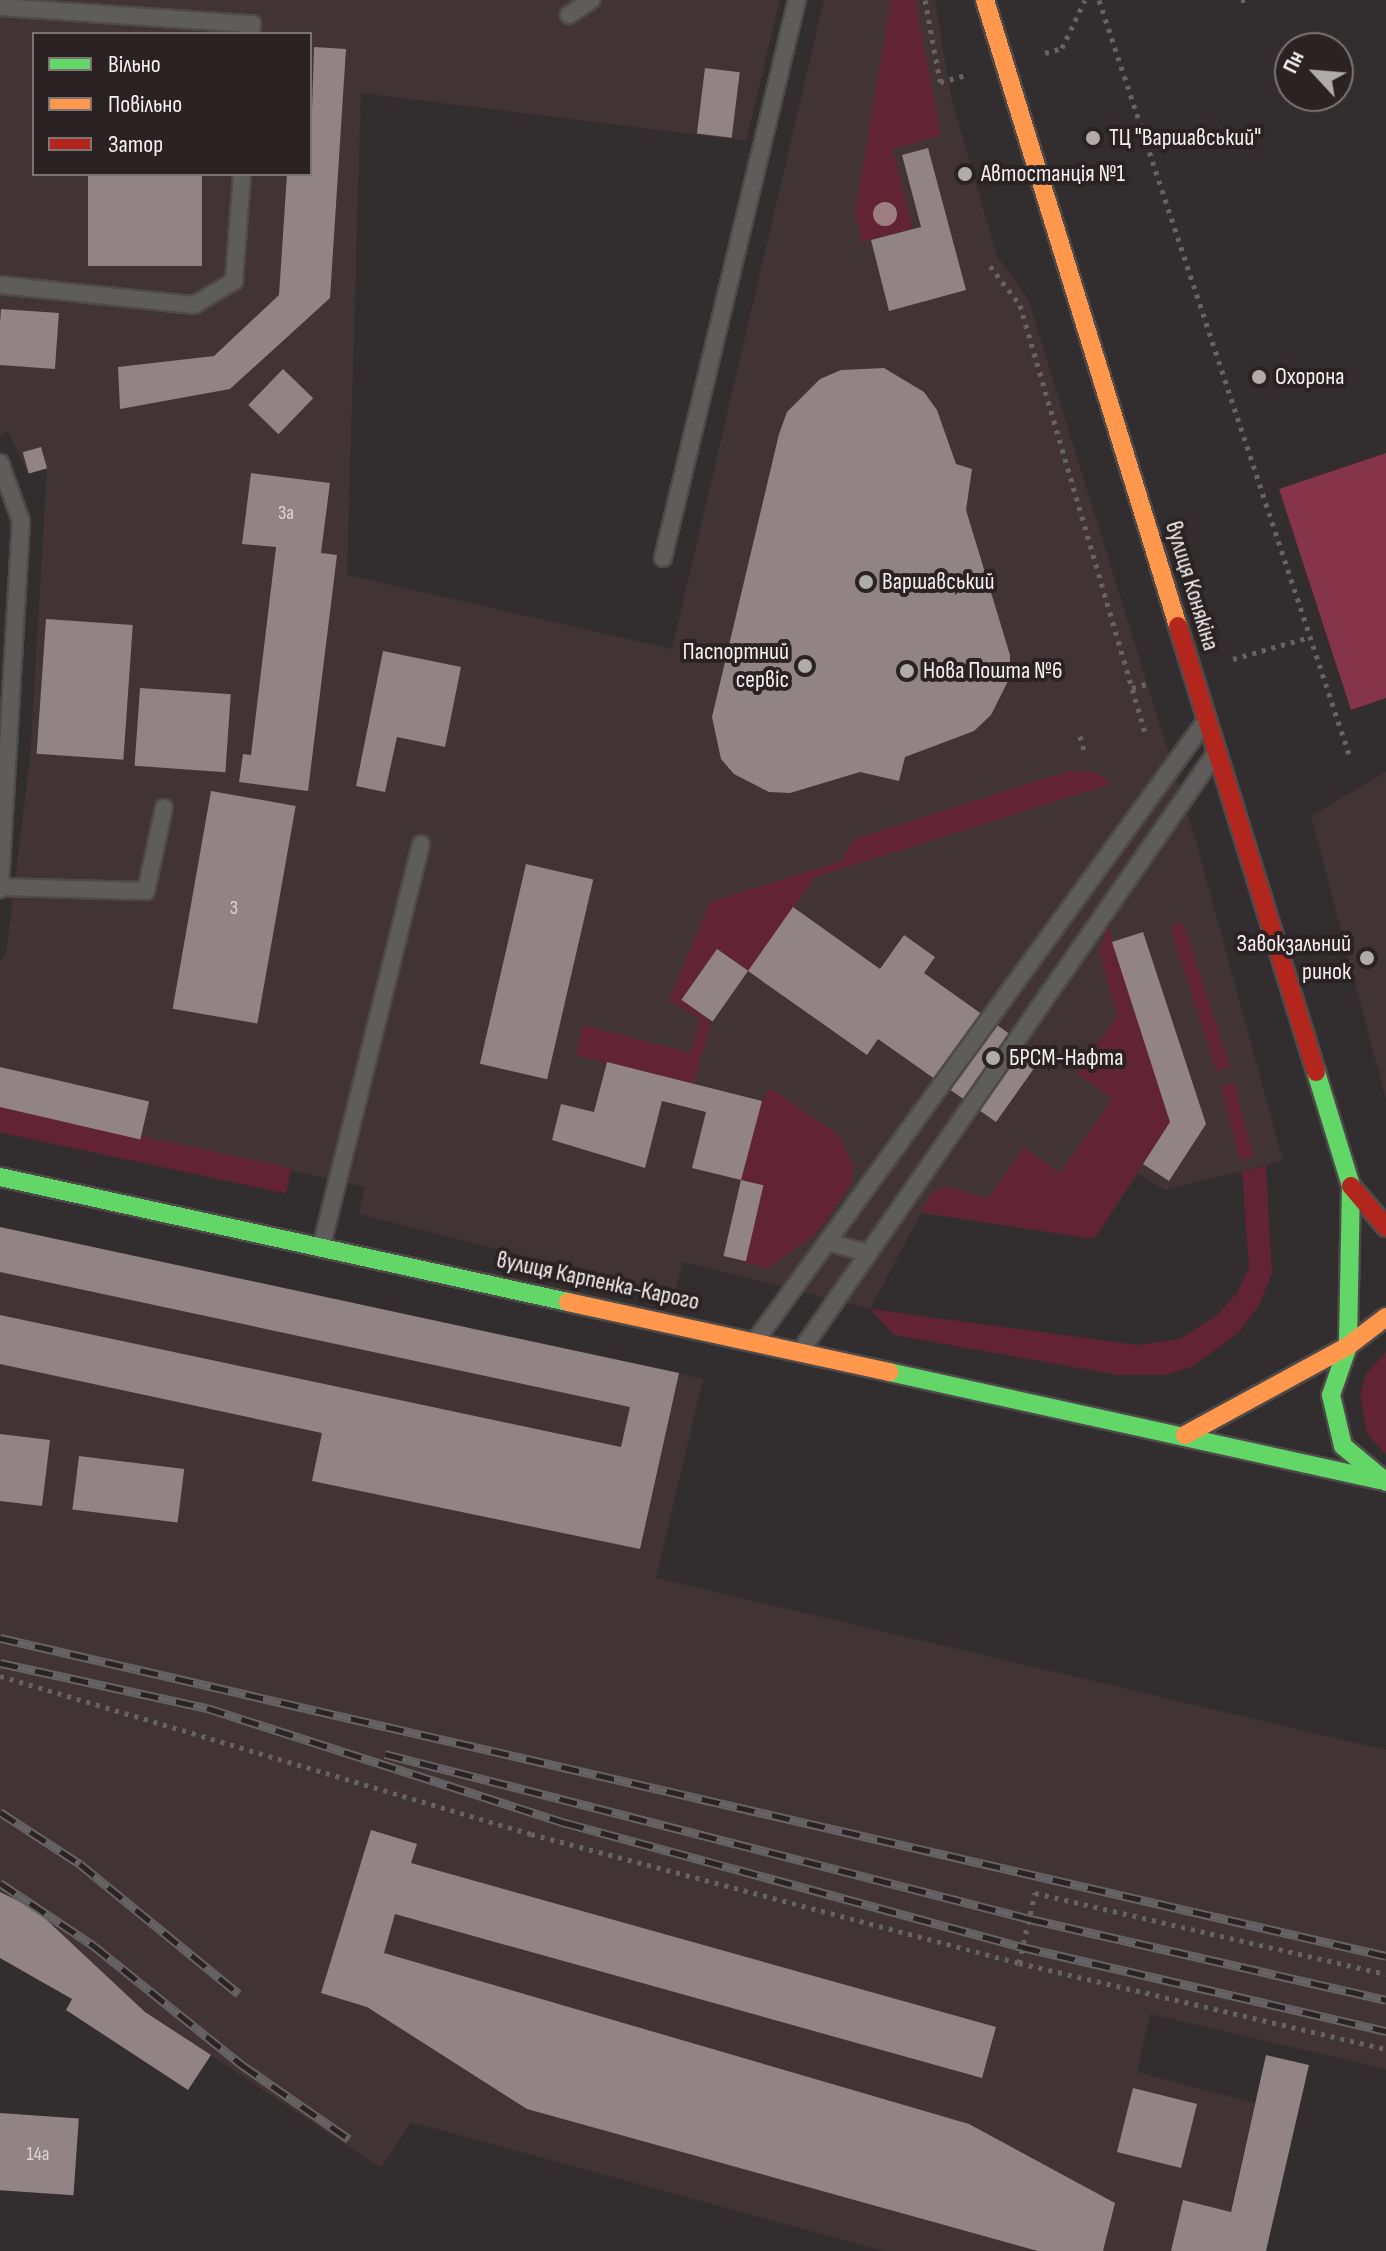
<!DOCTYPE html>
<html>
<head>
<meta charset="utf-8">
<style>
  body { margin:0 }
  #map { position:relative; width:1386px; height:2251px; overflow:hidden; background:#322d2e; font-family:"Sofia Sans Condensed",sans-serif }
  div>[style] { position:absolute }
  .built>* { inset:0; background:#423435 }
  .green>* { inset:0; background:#622434; transform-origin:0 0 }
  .forest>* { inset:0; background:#863449 }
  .building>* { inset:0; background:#928385; transform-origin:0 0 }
  .path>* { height:5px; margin-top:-2.5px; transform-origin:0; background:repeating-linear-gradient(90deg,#676364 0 4px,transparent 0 10px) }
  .roads { filter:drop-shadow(2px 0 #4e4a4a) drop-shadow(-2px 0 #4e4a4a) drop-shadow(0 2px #4e4a4a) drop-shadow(0 -2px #4e4a4a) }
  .lane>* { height:16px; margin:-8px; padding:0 8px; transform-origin:8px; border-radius:8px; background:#5f5c5c }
  .fast>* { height:18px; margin:-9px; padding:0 9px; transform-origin:9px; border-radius:9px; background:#63d668 }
  .slow>* { height:18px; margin:-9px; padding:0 9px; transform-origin:9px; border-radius:9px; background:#ff974d }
  .jam>* { height:18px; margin:-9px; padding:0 9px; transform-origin:9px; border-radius:9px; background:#b3261e }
  .rail>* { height:9px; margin-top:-4.5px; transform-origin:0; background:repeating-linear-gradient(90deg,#2a2223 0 18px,#666364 0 36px); box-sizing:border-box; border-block:2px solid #666364 }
  .trees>* { width:24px; height:24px; margin:-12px; border-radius:50%; background:#9d7d82 }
  .dots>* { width:22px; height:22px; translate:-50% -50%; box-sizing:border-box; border:4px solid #2a2223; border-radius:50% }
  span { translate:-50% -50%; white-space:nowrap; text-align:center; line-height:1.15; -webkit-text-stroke:8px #2a2223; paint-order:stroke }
  .number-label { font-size:20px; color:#ddd5d5 }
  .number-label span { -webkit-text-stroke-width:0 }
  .poi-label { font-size:24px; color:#f6f0f0 }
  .left { translate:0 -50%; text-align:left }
  .right { translate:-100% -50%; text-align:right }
  .street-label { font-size:24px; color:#f6f0f0 }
  .legend { position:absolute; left:32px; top:32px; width:280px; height:144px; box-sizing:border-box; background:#2a2223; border:2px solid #7c7475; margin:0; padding:10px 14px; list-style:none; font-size:24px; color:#f6f0f0 }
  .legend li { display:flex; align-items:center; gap:16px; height:40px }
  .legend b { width:40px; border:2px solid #7c7475 }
  .north { position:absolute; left:1274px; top:32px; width:80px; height:80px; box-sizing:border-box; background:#2a2223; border:2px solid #7c7475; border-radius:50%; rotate:296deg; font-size:22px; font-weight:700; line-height:32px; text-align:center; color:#f6f0f0 }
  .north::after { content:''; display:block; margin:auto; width:28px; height:36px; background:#b1acac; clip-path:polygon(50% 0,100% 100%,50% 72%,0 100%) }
</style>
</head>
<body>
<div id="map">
  <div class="built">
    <div style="clip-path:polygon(evenodd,0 0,780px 0,746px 141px,361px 93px,347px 575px,672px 649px,824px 0,935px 0,952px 101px,997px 256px,1028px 299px,1197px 845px,1283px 1161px,1165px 1190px,1138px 1173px,1094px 1239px,921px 1213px,870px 1309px,683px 1262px,675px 1294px,359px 1214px,365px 1187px,0 1106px,0 962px,6px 952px,30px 759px,47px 469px,28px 474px,8px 431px,0 435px,0 0,34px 34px,310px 34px,310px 174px,34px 174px,34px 34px)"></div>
    <div style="clip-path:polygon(1386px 772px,1386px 1100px,1311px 816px)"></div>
    <div style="clip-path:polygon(0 1227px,703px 1379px,656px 1578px,1386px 1750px,1386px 2069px,1150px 2014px,1137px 2072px,1255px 2103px,1221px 2251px,884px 2251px,411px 2122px,381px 2168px,145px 2012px,35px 1909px,0 1892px)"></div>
  </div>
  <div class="green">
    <div style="clip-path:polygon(891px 0,915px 0,941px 136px,892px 149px,913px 228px,862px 242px,855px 214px)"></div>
    <div style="clip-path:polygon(1069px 771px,1096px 772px,1111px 784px,815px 877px,748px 971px,717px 949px,681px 1000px,711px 1022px,693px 1084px,576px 1055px,583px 1025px,691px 1053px,700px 1019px,669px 1000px,710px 902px,841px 861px,854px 839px)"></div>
    <div style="left:1183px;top:922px;width:152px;height:14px;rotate:72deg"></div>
    <div style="clip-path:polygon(1108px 925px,1170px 1122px,1143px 1164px,1094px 1239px,921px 1212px,931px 1193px,948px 1187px,988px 1198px,1024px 1148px,1060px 1173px,1112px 1099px,1077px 1073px,1117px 1016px,1099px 951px)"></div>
    <div style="left:1234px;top:1083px;width:76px;height:14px;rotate:75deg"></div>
    <div style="clip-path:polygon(770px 1088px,839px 1135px,853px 1166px,852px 1183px,816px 1234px,768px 1268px,743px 1262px,762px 1186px,741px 1180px,762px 1101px)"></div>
    <div style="left:0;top:1106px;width:298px;height:26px;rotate:12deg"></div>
    <div style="clip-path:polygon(1266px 1166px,1272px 1273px,1259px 1305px,1238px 1333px,1193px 1366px,1166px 1375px,1118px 1375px,894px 1335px,870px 1309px,1138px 1345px,1180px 1339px,1217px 1315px,1237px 1293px,1249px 1267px,1242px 1171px)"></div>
    <div style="clip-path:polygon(1386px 1352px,1386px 1455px,1367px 1434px,1360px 1394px,1366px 1374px)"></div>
  </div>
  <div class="forest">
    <div style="clip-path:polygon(1386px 453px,1386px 698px,1351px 710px,1279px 489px)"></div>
  </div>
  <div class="building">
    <div style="clip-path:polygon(314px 47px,346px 49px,330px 298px,230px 389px,120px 409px,118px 367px,214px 356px,279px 295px,287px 174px,310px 174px)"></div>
    <div style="left:705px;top:68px;width:35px;height:66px;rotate:7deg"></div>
    <div style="clip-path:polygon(928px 148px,966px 290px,889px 311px,871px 240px,921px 227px,902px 155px)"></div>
    <div style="left:88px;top:174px;width:114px;height:92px"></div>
    <div style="left:1px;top:309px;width:58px;height:56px;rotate:4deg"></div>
    <div style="clip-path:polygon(884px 368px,924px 392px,937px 410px,956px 464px,972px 469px,966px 510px,1010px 655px,1010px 677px,991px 715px,974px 731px,905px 757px,899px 781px,860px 772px,790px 793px,769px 792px,734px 774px,721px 759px,712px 717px,779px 434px,787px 412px,820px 379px,841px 370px)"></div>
    <div style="left:1264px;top:368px;width:14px;height:15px;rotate:73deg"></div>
    <div style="left:283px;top:369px;width:42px;height:50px;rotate:44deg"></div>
    <div style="left:41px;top:447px;width:22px;height:19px;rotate:74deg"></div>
    <div style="clip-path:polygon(251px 473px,330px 483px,321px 553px,337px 555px,308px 791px,239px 782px,243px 754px,251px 755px,276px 547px,242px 544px)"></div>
    <div style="left:46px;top:619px;width:87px;height:135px;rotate:4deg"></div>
    <div style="clip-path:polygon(383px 651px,461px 667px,445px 747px,397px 737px,385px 792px,356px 786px)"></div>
    <div style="left:140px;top:688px;width:91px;height:78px;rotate:4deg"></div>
    <div style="left:211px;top:791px;width:86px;height:221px;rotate:10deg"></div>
    <div style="left:526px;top:864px;width:69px;height:205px;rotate:13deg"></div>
    <div style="clip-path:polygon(793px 907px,880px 969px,904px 935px,935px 957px,924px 973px,1042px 1057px,996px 1122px,878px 1039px,867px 1055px,748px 971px)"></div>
    <div style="clip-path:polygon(1143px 932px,1206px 1124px,1169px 1181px,1143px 1164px,1170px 1122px,1112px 942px)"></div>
    <div style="left:717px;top:949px;width:38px;height:62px;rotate:35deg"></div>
    <div style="clip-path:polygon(607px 1062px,762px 1101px,741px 1180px,692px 1168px,706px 1112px,662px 1101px,645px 1168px,552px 1140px,561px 1104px,594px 1112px)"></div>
    <div style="left:0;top:1067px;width:153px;height:39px;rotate:13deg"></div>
    <div style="left:741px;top:1180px;width:23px;height:78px;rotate:13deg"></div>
    <div style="clip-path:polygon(0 1227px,679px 1373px,640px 1549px,312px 1481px,322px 1433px,0 1364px,0 1315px,621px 1447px,630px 1407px,0 1272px)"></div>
    <div style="clip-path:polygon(0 1434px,50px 1440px,42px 1506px,0 1501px)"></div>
    <div style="left:79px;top:1456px;width:106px;height:54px;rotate:7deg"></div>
    <div style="clip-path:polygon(371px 1830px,417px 1844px,411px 1863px,996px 2027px,982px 2078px,395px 1914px,384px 1953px,969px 2124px,1115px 2203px,1103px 2251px,1038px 2251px,527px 2109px,367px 2007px,321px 1993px)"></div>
    <div style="clip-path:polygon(0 1892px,35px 1909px,145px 2012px,211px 2055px,188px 2090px,66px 2010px,72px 1999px,0 1958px)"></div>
    <div style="clip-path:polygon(1266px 2055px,1309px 2065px,1266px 2251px,1171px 2251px,1183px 2200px,1231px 2212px)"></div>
    <div style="left:1133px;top:2088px;width:66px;height:66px;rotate:14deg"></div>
    <div style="left:0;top:2113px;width:79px;height:77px;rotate:4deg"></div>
  </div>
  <div class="path">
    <div style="left:925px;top:0;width:83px;rotate:79.6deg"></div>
    <div style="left:940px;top:82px;width:27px;rotate:-15deg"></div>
    <div style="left:1099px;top:0;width:794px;rotate:71.66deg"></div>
    <div style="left:1241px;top:0;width:6px"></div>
    <div style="left:1045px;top:53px;width:18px;rotate:-16deg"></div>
    <div style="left:1062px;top:48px;width:53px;rotate:-64.4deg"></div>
    <div style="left:990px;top:266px;width:49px;rotate:52.4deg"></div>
    <div style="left:1020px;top:305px;width:449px;rotate:73.7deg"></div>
    <div style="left:1233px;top:659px;width:80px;rotate:-15.9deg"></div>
    <div style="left:1132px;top:688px;width:19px;rotate:-16deg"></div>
    <div style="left:1080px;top:736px;width:18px;rotate:74deg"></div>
    <div style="left:0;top:1676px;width:554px;rotate:16.57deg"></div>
    <div style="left:531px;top:1834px;width:505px;rotate:14.81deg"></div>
    <div style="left:1019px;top:1963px;width:377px;rotate:13.2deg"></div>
    <div style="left:1019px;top:1963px;width:72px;rotate:-77.1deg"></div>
    <div style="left:1035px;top:1893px;width:360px;rotate:13deg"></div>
  </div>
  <div class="roads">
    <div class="lane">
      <div style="left:0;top:7px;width:253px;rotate:3.9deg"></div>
      <div style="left:252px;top:24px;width:10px;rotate:96deg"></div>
      <div style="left:569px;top:15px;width:27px;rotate:-34deg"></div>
      <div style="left:0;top:285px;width:195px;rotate:5.9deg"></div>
      <div style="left:194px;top:305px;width:47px;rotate:-31deg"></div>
      <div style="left:234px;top:281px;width:107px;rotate:-85.7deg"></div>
      <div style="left:0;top:463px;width:62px;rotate:70.1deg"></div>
      <div style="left:21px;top:521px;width:369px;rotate:93.3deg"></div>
      <div style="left:663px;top:558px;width:574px;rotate:-76.5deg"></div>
      <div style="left:1px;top:887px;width:145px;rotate:1.6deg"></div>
      <div style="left:146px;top:891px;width:85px;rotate:-77.8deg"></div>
      <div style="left:827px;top:1242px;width:42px;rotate:15deg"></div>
      <div style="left:322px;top:1244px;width:412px;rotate:-76.1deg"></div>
      <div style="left:756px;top:1340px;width:759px;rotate:-54.01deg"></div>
      <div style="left:802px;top:1349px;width:721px;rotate:-55.23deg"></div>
    </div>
    <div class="fast">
      <div style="left:1316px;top:1072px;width:119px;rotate:72.9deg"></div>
      <div style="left:1351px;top:1186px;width:160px;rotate:91.1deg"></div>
      <div style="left:1348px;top:1346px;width:52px;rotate:109.1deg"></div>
      <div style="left:1331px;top:1395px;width:52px;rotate:76.8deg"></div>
      <div style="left:1343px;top:1446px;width:56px;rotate:39.9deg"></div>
      <div style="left:0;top:1177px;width:582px;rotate:12.41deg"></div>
      <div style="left:889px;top:1372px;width:502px;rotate:12.43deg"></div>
    </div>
    <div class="slow">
      <div style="left:985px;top:0;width:655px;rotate:72.87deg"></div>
      <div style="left:568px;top:1302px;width:329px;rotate:12.3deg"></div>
      <div style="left:1185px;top:1435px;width:186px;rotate:-28.6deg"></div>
      <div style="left:1348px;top:1346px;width:48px;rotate:-37.3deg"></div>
    </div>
    <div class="jam">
      <div style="left:1178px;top:626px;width:467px;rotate:72.8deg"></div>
      <div style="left:1351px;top:1186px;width:54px;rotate:49.5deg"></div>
    </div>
  </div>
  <div class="rail">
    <div style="left:0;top:1638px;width:1422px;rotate:12.92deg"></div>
    <div style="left:0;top:1663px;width:212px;rotate:12.3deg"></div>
    <div style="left:207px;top:1708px;width:377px;rotate:17.8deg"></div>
    <div style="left:566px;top:1823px;width:473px;rotate:15.2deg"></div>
    <div style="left:1022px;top:1947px;width:374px;rotate:13deg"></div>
    <div style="left:385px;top:1754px;width:666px;rotate:14.35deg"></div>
    <div style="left:1030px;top:1919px;width:365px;rotate:12.8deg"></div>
    <div style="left:0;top:1812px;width:95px;rotate:33deg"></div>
    <div style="left:80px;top:1864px;width:205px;rotate:39.3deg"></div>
    <div style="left:0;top:1883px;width:113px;rotate:33.8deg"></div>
    <div style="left:94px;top:1946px;width:190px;rotate:38.8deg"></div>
    <div style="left:242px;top:2065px;width:130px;rotate:34.7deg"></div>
  </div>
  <div class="trees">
    <div style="left:885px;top:214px"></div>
  </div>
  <div class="dots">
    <div style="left:1093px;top:138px;background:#b1acac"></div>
    <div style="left:965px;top:174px;background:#b1acac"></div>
    <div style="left:1259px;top:377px;background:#b1acac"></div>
    <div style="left:866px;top:582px;background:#b1acac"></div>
    <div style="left:805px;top:666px;background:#b1acac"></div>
    <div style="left:907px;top:671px;background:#b1acac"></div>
    <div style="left:1367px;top:958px;background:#b1acac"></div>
    <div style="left:993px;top:1058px;background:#b1acac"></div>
  </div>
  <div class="number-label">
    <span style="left:286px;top:513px">3а</span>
    <span style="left:234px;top:908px">3</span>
    <span style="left:38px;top:2154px">14а</span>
  </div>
  <div class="poi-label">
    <span class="left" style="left:1109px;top:138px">ТЦ "Варшавський"</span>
    <span class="left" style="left:981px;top:174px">Автостанція №1</span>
    <span class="left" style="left:1275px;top:377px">Охорона</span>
    <span class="left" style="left:882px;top:582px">Варшавський</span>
    <span class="right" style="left:789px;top:666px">Паспортний<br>сервіс</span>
    <span class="left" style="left:923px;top:671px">Нова Пошта №6</span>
    <span class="right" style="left:1351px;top:958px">Завокзальний<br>ринок</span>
    <span class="left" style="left:1009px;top:1058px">БРСМ-Нафта</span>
  </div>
  <div class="street-label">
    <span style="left:1192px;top:586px;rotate:73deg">вулиця Конякіна</span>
    <span style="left:598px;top:1281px;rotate:12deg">вулиця Карпенка-Карого</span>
  </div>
  <ul class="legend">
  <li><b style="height:10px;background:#63d668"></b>Вільно</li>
  <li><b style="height:10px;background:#ff974d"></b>Повільно</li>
  <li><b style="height:10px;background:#b3261e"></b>Затор</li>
  </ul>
  <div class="north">Пн</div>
</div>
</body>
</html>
